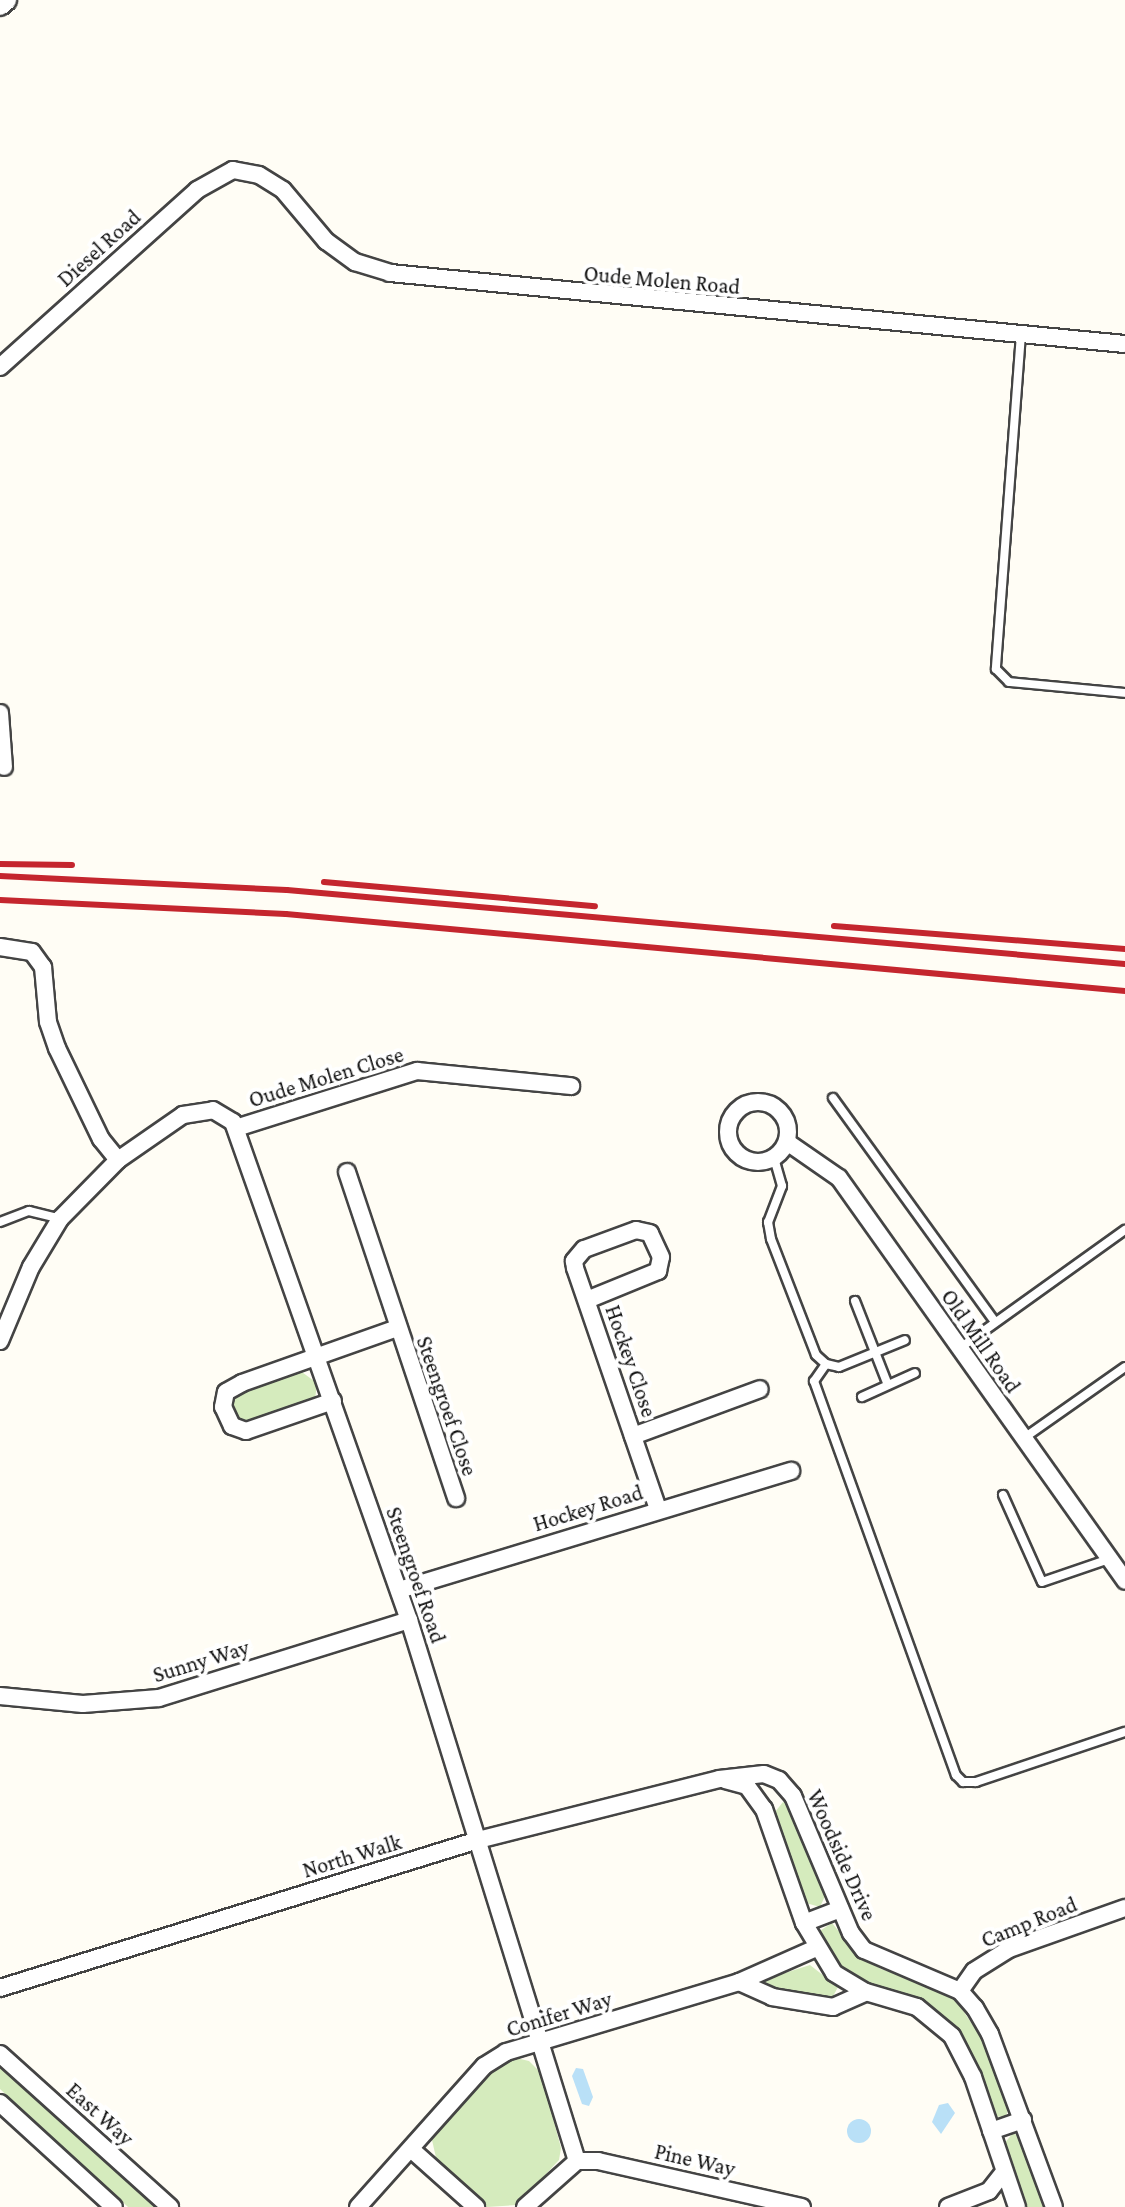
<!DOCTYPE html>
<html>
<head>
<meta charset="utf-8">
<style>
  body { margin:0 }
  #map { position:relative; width:1125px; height:2207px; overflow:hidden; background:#fffdf5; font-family:"Crimson Pro",serif }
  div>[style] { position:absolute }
  .green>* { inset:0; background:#d5ebbd }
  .water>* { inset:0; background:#b9e0f7 }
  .round { border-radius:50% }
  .roads { filter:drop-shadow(2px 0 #444) drop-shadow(-2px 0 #444) drop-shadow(0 2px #444) drop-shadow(0 -2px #444) }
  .service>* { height:8px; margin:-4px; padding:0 4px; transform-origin:4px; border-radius:4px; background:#fff }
  .minor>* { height:16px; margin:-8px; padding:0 8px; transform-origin:8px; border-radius:8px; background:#fff }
  .minor>.ring { margin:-8px; padding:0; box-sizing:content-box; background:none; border:16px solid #fff; border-radius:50% }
  .tertiary>* { height:20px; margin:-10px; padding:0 10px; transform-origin:10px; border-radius:10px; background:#fff }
  .rail>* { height:6px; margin:-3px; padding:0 3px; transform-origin:3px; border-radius:3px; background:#c4262e }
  span { translate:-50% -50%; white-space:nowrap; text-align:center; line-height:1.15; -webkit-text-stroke:8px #fff; paint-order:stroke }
  .street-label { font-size:22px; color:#111 }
</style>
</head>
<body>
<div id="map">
  <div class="green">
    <div style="clip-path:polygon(299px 1370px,317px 1383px,315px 1400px,248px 1426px,237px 1421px,230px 1404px,236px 1393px)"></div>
    <div style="clip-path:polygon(783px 1802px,795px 1807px,825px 1896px,820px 1907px,806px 1903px,775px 1812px)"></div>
    <div style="clip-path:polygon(832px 1923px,859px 1956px,881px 1969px,939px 1988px,958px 2003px,988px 2048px,1009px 2107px,1006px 2116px,994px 2117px,962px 2038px,942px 2016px,907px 1996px,860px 1983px,839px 1967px,818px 1932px)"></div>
    <div style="clip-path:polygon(810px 1965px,838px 1987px,831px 2000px,765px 1986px,766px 1979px)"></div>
    <div style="clip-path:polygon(512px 2057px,529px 2061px,541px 2073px,561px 2148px,559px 2160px,517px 2205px,487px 2207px,437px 2162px,432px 2140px,497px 2063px)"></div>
    <div style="clip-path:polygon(0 2062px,158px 2207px,128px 2207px,0 2089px)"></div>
    <div style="clip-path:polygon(1013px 2133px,1020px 2137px,1045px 2207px,1025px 2207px,1003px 2145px)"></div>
  </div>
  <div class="water">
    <div style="clip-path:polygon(576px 2068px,583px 2069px,593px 2097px,589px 2106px,582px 2104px,572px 2076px)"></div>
    <div style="clip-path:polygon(948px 2103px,955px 2113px,941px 2134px,932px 2122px,939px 2105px)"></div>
    <div class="round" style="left:847px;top:2119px;width:24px;height:24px"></div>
  </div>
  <div class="roads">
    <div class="service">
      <div style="left:1021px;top:334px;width:336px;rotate:94.3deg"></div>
      <div style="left:996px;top:669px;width:18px;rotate:45deg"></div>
      <div style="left:1009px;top:682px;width:117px;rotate:5.4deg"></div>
      <div style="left:833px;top:1098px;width:276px;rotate:54.1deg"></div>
      <div style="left:774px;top:1158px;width:29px;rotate:74deg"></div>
      <div style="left:782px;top:1186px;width:39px;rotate:111deg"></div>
      <div style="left:768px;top:1222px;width:17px;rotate:80deg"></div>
      <div style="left:771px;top:1239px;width:124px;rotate:68.8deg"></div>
      <div style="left:816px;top:1355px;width:13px;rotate:42deg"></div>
      <div style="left:826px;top:1364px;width:13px;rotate:13deg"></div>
      <div style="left:839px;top:1367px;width:71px;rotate:-22.2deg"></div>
      <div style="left:0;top:1222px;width:31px;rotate:-21deg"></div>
      <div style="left:29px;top:1211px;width:32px;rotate:14deg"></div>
      <div style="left:855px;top:1301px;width:90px;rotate:68.6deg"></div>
      <div style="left:960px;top:1348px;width:203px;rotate:-35.6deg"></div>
      <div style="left:826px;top:1364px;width:21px;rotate:125deg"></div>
      <div style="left:814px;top:1381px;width:419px;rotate:70.2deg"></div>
      <div style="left:956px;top:1775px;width:10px;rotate:45deg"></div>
      <div style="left:963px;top:1782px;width:13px"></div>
      <div style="left:976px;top:1782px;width:157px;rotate:-18.6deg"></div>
      <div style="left:862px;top:1397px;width:58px;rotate:-24.4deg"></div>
      <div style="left:1024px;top:1438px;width:123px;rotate:-35.1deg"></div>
      <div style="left:1003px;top:1495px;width:95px;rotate:65.9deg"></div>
      <div style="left:1042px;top:1582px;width:71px;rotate:-18.9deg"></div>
    </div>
    <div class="minor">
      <div style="left:0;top:367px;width:265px;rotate:-41.9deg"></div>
      <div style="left:197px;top:190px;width:41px;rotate:-29.1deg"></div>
      <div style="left:233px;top:170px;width:26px;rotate:11deg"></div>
      <div style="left:259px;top:175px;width:28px;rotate:32deg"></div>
      <div style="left:283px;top:190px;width:67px;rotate:49.9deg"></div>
      <div style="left:326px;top:241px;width:36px;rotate:36deg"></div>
      <div style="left:355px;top:262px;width:37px;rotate:17deg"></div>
      <div style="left:390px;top:273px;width:738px;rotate:5.52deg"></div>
      <div style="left:0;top:713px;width:54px;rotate:85.8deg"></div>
      <div style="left:0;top:947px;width:32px;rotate:9deg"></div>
      <div style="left:32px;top:952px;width:19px;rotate:54deg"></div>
      <div style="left:43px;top:967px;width:55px;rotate:84.8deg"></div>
      <div style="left:48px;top:1022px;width:28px;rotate:71deg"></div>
      <div style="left:57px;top:1048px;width:101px;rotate:64.2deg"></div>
      <div style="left:101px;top:1139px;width:27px;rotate:51deg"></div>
      <div class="ring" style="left:728px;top:1102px;width:44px;height:44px"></div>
      <div style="left:236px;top:1128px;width:190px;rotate:-17.5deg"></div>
      <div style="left:417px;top:1071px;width:155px;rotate:5.6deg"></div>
      <div style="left:787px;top:1142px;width:63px;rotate:34.7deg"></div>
      <div style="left:839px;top:1178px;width:494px;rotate:54.6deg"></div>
      <div style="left:347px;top:1172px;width:344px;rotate:71.5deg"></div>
      <div style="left:587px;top:1300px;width:77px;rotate:-22.2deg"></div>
      <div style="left:658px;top:1271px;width:14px;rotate:-78deg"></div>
      <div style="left:661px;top:1257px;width:26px;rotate:-115deg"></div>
      <div style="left:650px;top:1233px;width:14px;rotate:-168deg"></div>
      <div style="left:636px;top:1230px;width:55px;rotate:159.9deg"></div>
      <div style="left:584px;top:1249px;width:16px;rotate:130deg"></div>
      <div style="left:574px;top:1261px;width:7px;rotate:82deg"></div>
      <div style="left:575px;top:1268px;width:255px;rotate:71deg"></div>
      <div style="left:0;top:1341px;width:80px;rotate:-67.3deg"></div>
      <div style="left:31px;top:1267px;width:56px;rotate:-58.9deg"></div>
      <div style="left:60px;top:1219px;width:83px;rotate:-45.5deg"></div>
      <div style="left:118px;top:1160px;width:79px;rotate:-34.7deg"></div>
      <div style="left:183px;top:1115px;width:30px;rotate:-9deg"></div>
      <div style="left:213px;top:1110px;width:23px;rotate:31deg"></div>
      <div style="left:233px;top:1122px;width:528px;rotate:70.54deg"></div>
      <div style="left:409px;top:1620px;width:566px;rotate:72.75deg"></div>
      <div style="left:577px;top:2161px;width:21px"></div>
      <div style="left:598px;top:2161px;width:209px;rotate:12.7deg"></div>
      <div style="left:333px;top:1401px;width:92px;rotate:161deg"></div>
      <div style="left:246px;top:1431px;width:15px;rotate:-160deg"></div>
      <div style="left:232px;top:1426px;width:21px;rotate:-115deg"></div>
      <div style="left:223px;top:1407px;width:15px;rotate:-79deg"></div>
      <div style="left:226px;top:1392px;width:18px;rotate:-29deg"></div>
      <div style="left:242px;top:1383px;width:164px;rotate:-19.5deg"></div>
      <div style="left:633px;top:1436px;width:135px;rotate:-20.3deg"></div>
      <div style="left:399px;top:1590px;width:410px;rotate:-16.9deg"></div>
      <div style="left:0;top:1696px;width:83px;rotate:5.5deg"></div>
      <div style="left:83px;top:1704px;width:76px;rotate:-4.5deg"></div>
      <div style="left:159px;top:1698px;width:262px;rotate:-17.3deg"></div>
      <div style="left:725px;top:1780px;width:23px;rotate:15deg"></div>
      <div style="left:747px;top:1786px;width:29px;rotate:54deg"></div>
      <div style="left:764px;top:1809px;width:121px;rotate:70.7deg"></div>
      <div style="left:804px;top:1923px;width:58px;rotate:59deg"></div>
      <div style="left:834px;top:1973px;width:37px;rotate:31deg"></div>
      <div style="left:866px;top:1992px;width:53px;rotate:16.4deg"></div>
      <div style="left:917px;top:2007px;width:45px;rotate:39.6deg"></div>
      <div style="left:952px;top:2036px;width:46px;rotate:62.9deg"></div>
      <div style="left:973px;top:2077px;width:137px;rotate:71.3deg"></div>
      <div style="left:804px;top:1923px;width:39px;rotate:-21deg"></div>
      <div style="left:739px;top:1982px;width:36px;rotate:24deg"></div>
      <div style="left:772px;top:1997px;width:62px;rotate:9.3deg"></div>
      <div style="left:833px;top:2007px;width:36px;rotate:-24deg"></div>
      <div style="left:0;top:1988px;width:500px;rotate:-17.2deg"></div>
      <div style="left:478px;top:1840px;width:249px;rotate:-14.2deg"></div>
      <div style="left:719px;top:1779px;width:45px;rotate:-6.3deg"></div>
      <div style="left:764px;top:1774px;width:16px;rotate:22deg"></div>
      <div style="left:779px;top:1780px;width:21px;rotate:49deg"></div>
      <div style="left:793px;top:1796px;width:149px;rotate:67.1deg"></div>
      <div style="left:851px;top:1933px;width:21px;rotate:53deg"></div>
      <div style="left:864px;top:1950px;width:104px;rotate:23.1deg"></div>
      <div style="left:960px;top:1991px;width:23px;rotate:49deg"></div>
      <div style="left:975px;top:2008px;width:30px;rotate:60deg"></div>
      <div style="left:990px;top:2034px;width:184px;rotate:69.7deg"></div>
      <div style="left:960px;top:1991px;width:24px;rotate:-55deg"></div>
      <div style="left:974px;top:1971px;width:41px;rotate:-32.2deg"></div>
      <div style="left:1009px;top:1949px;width:123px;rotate:-19.5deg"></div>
      <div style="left:0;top:2054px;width:229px;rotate:42deg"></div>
      <div style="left:0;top:2103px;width:154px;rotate:42.4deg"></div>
      <div style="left:991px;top:2131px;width:34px;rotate:-19deg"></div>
      <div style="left:412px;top:2150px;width:86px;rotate:41.7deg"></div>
      <div style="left:358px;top:2207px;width:189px;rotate:-48.2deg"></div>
      <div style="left:484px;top:2066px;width:26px;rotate:-32deg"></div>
      <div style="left:506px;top:2052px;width:243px;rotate:-16.7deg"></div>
      <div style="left:739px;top:1982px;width:84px;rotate:-23.8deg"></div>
      <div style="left:525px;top:2207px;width:69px;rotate:-41.5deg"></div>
      <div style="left:948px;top:2207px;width:44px;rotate:-21.3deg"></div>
      <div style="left:989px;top:2191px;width:24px;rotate:-52deg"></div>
    </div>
    <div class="tertiary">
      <div style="left:0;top:5px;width:8px;rotate:-40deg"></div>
    </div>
  </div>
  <div class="rail">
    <div style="left:0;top:864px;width:72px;rotate:0.8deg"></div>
    <div style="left:0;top:876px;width:287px;rotate:2.8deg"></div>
    <div style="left:287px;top:890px;width:841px;rotate:5.05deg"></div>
    <div style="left:324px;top:882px;width:272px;rotate:5.1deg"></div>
    <div style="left:0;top:900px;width:286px;rotate:2.8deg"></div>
    <div style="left:286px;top:914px;width:843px;rotate:5.24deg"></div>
    <div style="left:834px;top:926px;width:292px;rotate:4.5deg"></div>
  </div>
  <div class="street-label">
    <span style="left:99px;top:248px;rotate:-42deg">Diesel Road</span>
    <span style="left:662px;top:280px;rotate:5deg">Oude Molen Road</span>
    <span style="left:326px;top:1077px;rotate:-17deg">Oude Molen Close</span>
    <span style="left:981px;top:1341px;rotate:55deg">Old Mill Road</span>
    <span style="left:631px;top:1361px;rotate:71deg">Hockey Close</span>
    <span style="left:447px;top:1406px;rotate:71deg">Steengroef Close</span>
    <span style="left:588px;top:1508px;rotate:-17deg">Hockey Road</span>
    <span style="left:416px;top:1575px;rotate:71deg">Steengroef Road</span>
    <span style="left:201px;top:1661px;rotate:-17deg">Sunny Way</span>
    <span style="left:842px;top:1855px;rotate:66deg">Woodside Drive</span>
    <span style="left:352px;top:1856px;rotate:-17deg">North Walk</span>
    <span style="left:1029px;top:1922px;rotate:-22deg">Camp Road</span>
    <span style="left:559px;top:2014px;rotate:-17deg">Conifer Way</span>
    <span style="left:100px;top:2114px;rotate:42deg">East Way</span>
    <span style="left:695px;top:2160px;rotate:13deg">Pine Way</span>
  </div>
</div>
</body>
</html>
